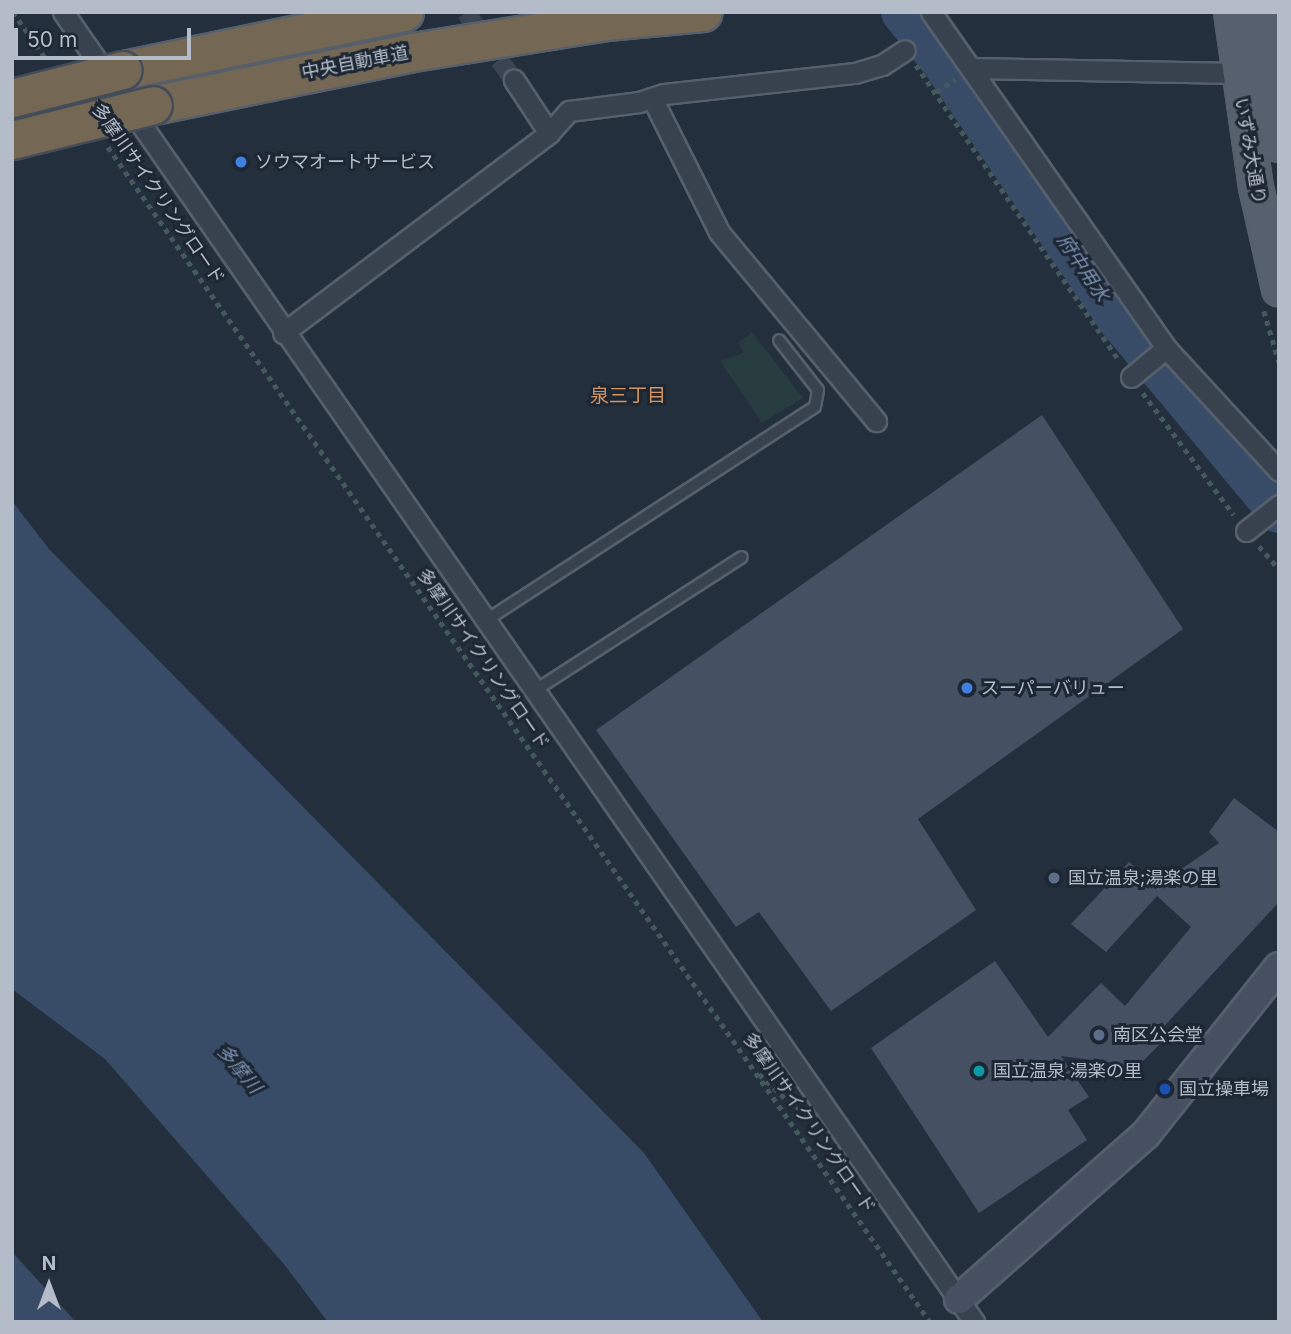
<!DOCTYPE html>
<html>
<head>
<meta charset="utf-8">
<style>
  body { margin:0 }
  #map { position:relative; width:1291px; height:1334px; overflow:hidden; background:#242f3e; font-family:Inter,"Noto Sans JP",sans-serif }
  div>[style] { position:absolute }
  .green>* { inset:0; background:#263c3f }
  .water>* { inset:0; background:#394c67 }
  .river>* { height:42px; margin:-21px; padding:0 21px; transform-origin:21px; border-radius:21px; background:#394c67 }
  .building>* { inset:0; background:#455162 }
  .street-tunnel>* { height:19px; margin-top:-9.5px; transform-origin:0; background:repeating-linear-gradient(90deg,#3a4453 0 19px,transparent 0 29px) }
  .path>* { height:4.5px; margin-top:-2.25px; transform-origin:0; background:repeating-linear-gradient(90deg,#44595c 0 5px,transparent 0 10px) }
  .roads { filter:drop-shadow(2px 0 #565f6c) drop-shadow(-2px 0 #565f6c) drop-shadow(0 2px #565f6c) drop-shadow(0 -2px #565f6c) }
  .lane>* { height:10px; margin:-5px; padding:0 5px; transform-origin:5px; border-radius:5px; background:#38414e }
  .street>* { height:19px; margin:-9.5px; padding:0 9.5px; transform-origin:9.5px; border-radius:9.5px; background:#38414e }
  .secondary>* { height:28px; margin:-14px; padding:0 14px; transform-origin:14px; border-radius:14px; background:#465061 }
  .primary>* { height:32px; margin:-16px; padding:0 16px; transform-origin:16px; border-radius:16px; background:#56606e }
  .highway>* { height:37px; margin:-18.5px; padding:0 18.5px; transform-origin:18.5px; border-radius:18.5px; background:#746855 }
  .bridges { filter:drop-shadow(2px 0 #434c59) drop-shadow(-2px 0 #434c59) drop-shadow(0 2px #434c59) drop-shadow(0 -2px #434c59) }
  .highway-bridge>* { height:37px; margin:-18.5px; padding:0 18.5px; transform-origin:18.5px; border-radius:18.5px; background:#746855 }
  .dots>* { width:19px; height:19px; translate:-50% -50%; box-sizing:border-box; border:4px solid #1d2633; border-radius:50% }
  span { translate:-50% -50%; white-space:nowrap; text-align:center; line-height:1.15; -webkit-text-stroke:6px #1d2633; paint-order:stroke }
  .street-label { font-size:18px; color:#b4bcc9 }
  .poi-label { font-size:18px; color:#b4bcc9 }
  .left { translate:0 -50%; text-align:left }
  .water-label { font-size:19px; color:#7c92b1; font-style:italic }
  .neighbourhood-label { font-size:19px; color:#d59563 }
  .frame { position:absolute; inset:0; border:14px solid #b4bcc9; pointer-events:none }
  .north { position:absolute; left:14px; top:1250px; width:70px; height:70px; -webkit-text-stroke:5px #1d2633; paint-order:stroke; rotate:0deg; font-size:19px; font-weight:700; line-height:28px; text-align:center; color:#b4bcc9 }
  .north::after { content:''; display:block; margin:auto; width:24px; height:32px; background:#b4bcc9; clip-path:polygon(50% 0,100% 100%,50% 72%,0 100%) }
  .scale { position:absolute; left:14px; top:28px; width:177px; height:32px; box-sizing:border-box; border:4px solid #b4bcc9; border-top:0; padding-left:9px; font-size:21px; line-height:24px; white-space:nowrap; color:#b4bcc9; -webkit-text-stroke:5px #1d2633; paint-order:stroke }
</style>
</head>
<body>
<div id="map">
  <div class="green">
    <div style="clip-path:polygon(752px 332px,803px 398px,762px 423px,720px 361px,743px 353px,738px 343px)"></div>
  </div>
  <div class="water">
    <div style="clip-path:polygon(12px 501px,49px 549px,644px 1153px,763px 1322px,328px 1322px,283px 1263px,105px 1059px,12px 989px)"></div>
    <div style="clip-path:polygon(12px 1252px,76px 1322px,12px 1322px)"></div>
  </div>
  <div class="river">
    <div style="left:902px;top:12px;width:65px;rotate:51.2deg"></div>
    <div style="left:943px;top:63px;width:311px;rotate:55.6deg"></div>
    <div style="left:1119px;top:320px;width:250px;rotate:50.2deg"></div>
  </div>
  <div class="building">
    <div style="clip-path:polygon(1042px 415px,1183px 629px,918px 819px,976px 910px,831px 1011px,759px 912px,736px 927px,596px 730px)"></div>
    <div style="clip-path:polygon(1234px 798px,1279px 832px,1279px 902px,1156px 1035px,1163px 1041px,1128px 1076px,1115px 1063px,1061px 1056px,1089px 1097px,1068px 1110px,1087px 1140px,979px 1213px,871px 1048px,995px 961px,1048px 1037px,1101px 983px,1125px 1006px,1191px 927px,1157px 896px,1106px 952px,1071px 924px,1129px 862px,1157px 886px,1219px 843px,1209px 832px)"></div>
  </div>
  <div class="street-tunnel">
    <div style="left:466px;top:12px;width:83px;rotate:54.8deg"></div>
  </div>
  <div class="path">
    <div style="left:13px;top:12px;width:57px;rotate:54.9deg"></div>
    <div style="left:916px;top:65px;width:358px;rotate:55.5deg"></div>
    <div style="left:936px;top:92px;width:23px;rotate:-34deg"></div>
    <div style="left:108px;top:147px;width:1434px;rotate:55.02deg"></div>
    <div style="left:1264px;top:311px;width:53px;rotate:73.6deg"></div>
    <div style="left:1143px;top:393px;width:152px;rotate:53.3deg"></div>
    <div style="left:1259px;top:546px;width:30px;rotate:49deg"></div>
    <div style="left:759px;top:1074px;width:54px;rotate:42.8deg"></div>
  </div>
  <div class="roads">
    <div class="lane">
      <div style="left:485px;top:621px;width:393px;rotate:-33deg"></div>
      <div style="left:815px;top:407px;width:17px;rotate:-80deg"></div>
      <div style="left:818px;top:390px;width:63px;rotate:-128deg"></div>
      <div style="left:534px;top:691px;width:247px;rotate:-32.8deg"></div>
    </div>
    <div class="street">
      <div style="left:63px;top:12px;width:1596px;rotate:55.18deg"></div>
      <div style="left:931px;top:12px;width:410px;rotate:55deg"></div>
      <div style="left:1166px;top:348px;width:167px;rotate:47.4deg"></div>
      <div style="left:973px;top:68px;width:264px;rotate:1.1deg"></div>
      <div style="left:652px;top:98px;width:150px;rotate:63.4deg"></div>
      <div style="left:719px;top:232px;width:246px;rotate:50.3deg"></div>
      <div style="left:549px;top:133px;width:30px;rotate:-48deg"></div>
      <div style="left:569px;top:111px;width:71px;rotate:-7.3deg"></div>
      <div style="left:639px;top:102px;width:26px;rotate:-18deg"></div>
      <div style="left:664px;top:94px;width:192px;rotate:-6.3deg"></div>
      <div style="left:855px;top:73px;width:28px;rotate:-17deg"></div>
      <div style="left:882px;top:65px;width:27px;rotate:-33deg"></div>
      <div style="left:283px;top:333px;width:333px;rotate:-36.9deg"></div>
      <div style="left:549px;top:133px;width:64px;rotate:-123.4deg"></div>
      <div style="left:1131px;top:377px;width:45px;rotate:-39.6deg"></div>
      <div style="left:1246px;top:531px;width:42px;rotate:-38.2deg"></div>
    </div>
    <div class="secondary">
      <div style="left:959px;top:1299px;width:249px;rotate:-41.4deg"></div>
      <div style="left:1146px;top:1134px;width:213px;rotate:-51.5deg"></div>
    </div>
    <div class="primary">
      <div style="left:1231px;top:12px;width:177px;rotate:81.9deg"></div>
      <div style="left:1256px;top:187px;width:105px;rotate:77.3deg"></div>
      <div style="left:1263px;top:12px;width:134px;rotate:83.1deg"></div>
    </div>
    <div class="highway">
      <div style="left:123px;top:70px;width:287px;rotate:-11.7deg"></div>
      <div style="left:153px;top:105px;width:265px;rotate:-11.5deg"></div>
      <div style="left:413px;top:52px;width:195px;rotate:-9.1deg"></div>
      <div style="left:606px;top:21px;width:97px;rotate:-5.3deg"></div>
    </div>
  </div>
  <div class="bridges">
    <div class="highway-bridge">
      <div style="left:12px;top:98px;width:114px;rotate:-14.2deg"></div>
      <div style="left:12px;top:140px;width:145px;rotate:-13.9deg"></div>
    </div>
  </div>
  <div class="dots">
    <div style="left:241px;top:162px;background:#3f7fe0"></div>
    <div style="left:967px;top:688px;background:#3f7fe0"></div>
    <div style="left:1054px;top:878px;background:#5c6f8a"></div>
    <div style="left:1099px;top:1035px;background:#5c6f8a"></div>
    <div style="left:979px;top:1071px;background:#0f9aa8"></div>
    <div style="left:1165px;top:1089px;background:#1a4fb4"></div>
  </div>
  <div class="street-label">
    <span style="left:355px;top:63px;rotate:-11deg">中央自動車道</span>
    <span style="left:1250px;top:151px;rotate:80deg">いずみ大通り</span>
    <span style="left:158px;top:194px;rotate:55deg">多摩川サイクリングロード</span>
    <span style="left:483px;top:659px;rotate:55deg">多摩川サイクリングロード</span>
    <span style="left:809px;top:1123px;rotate:55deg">多摩川サイクリングロード</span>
  </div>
  <div class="poi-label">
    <span class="left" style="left:255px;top:162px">ソウマオートサービス</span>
    <span class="left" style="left:981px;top:688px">スーパーバリュー</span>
    <span class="left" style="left:1068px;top:878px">国立温泉;湯楽の里</span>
    <span class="left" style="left:1113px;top:1035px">南区公会堂</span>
    <span class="left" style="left:993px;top:1071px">国立温泉 湯楽の里</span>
    <span class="left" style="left:1179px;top:1089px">国立操車場</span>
  </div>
  <div class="water-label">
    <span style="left:1083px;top:268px;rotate:56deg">府中用水</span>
    <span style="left:239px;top:1069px;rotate:50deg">多摩川</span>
  </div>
  <div class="neighbourhood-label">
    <span style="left:628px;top:396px">泉三丁目</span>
  </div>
  <div class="frame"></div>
  <div class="north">N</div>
  <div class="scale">50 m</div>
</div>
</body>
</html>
